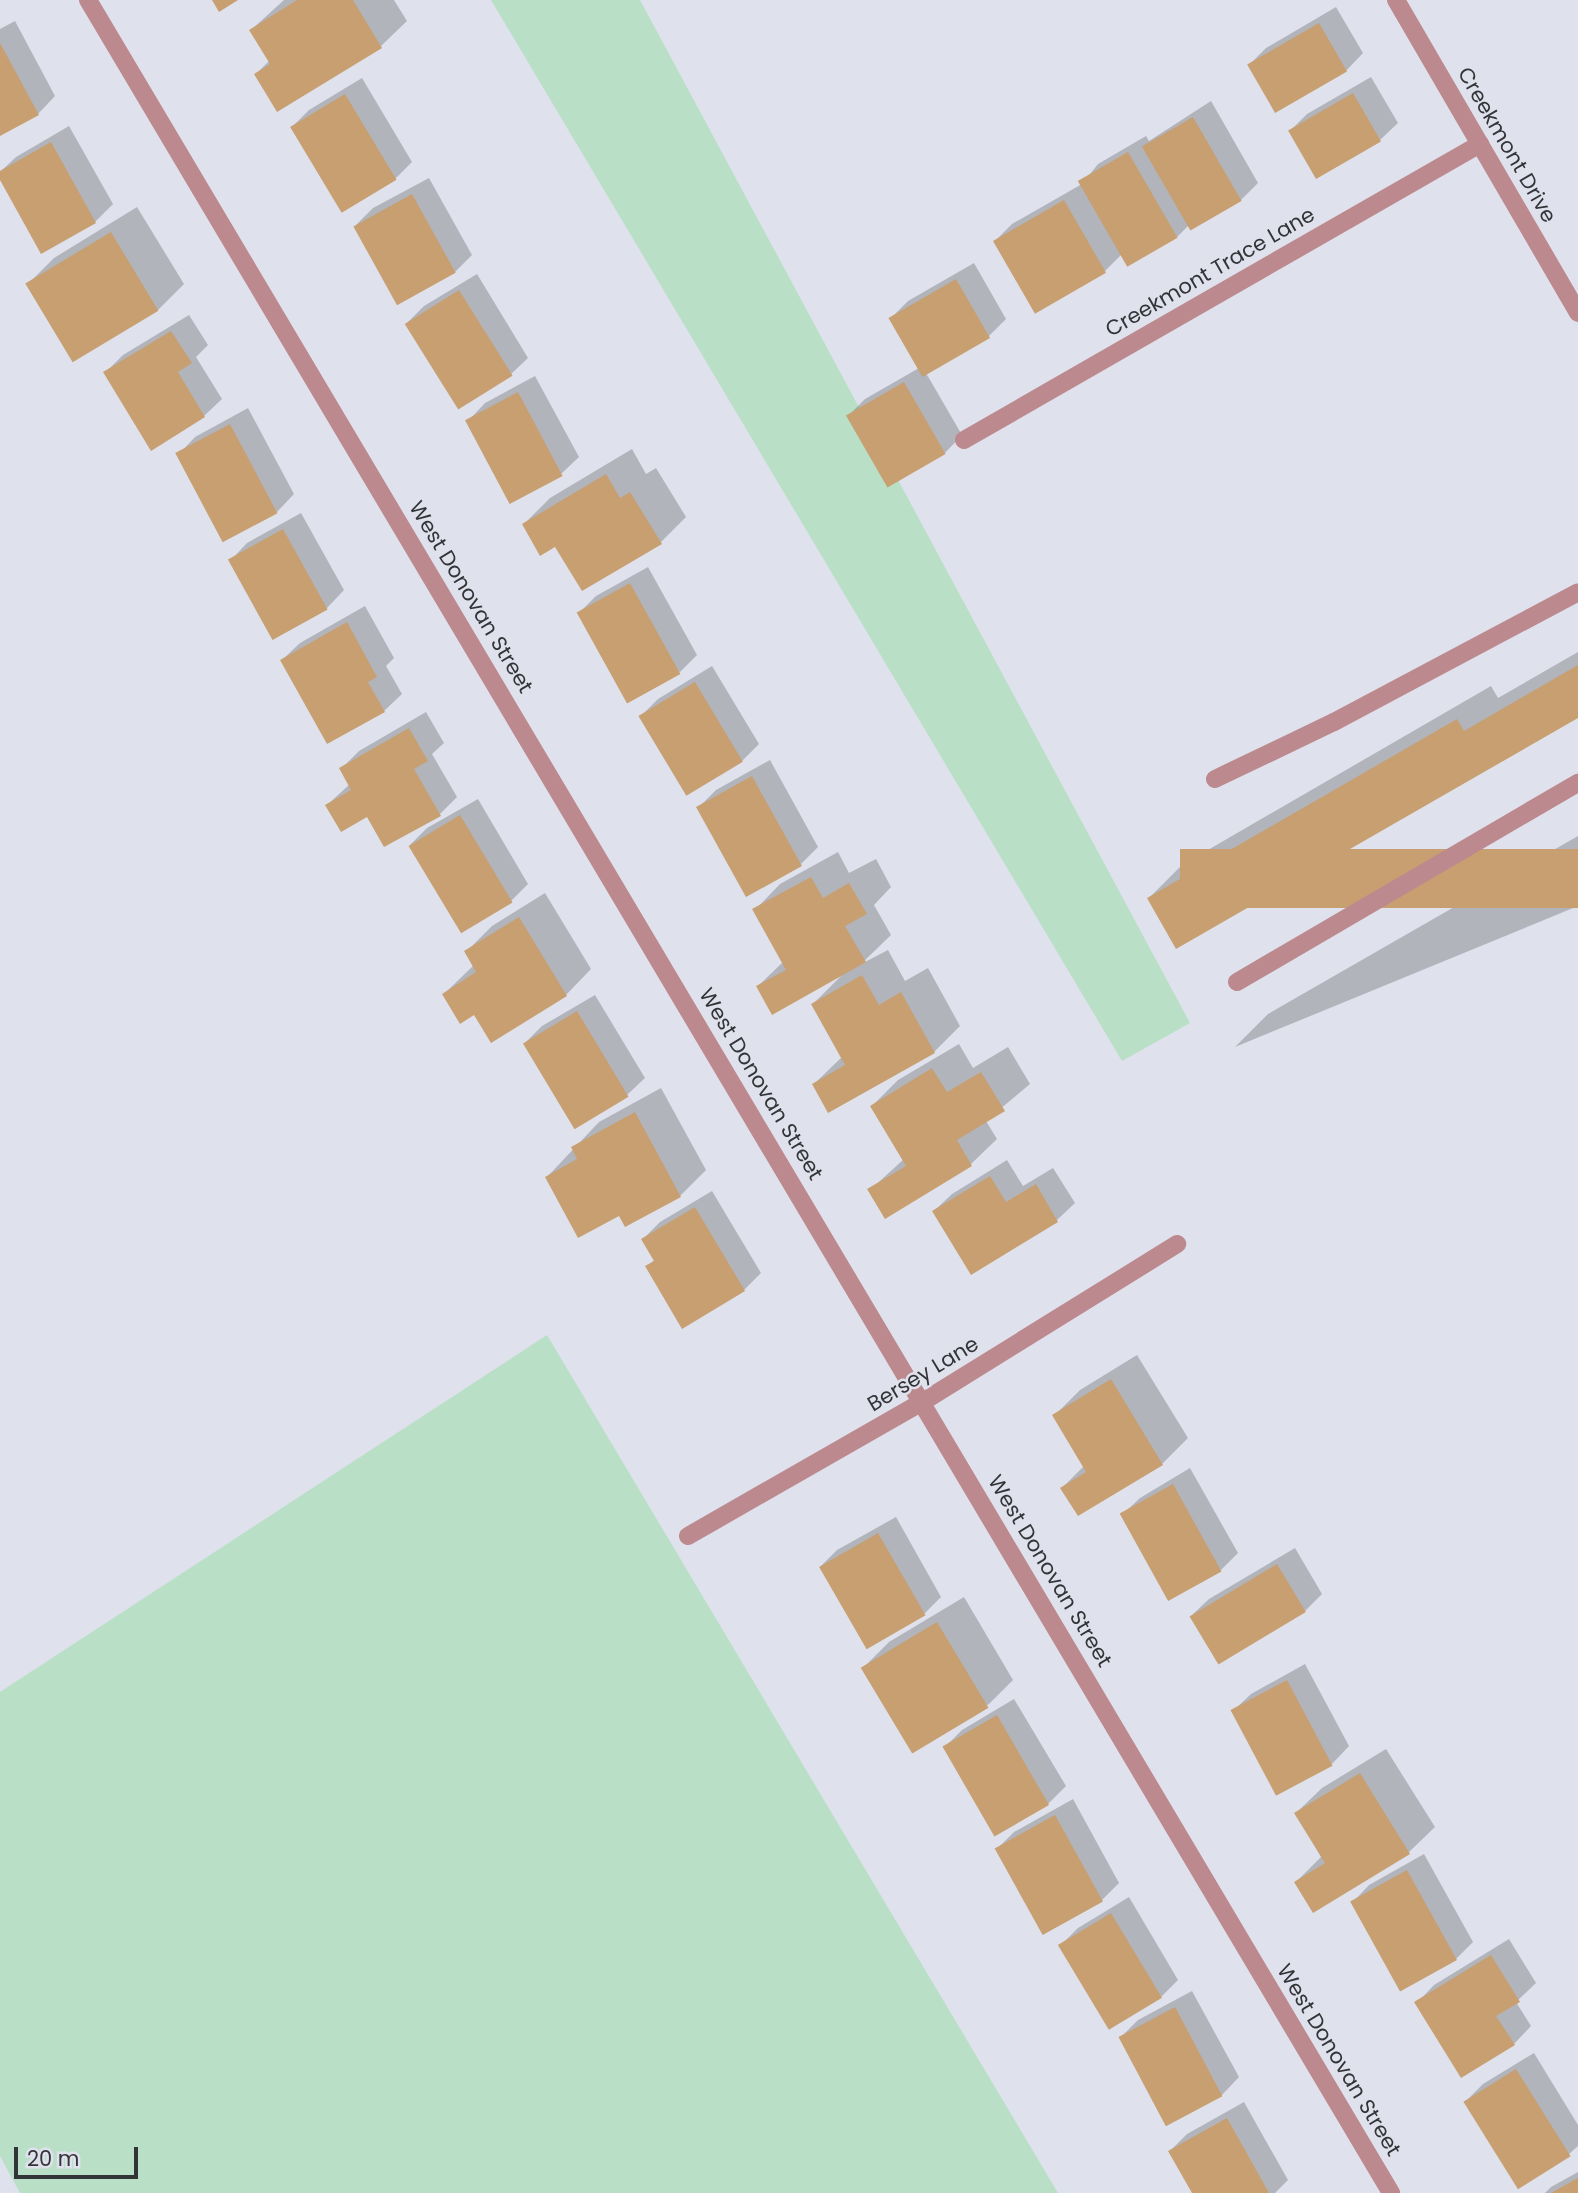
<!DOCTYPE html>
<html>
<head>
<meta charset="utf-8">
<style>
  body { margin:0 }
  #map { position:relative; width:1578px; height:2193px; overflow:hidden; background:#dfe1ec; font-family:Poppins,sans-serif }
  div>[style] { position:absolute }
  .green>* { inset:0; background:#b9dfc6 }
  .shadow>* { inset:0; background:#0003 }
  .building>* { inset:0; background:#c79f70; transform-origin:0 0 }
  .lane>* { height:18px; margin:-9px; padding:0 9px; transform-origin:9px; border-radius:9px; background:#bc898e }
  .street>* { height:18px; margin:-9px; padding:0 9px; transform-origin:9px; border-radius:9px; background:#bc898e }
  span { translate:-50% -50%; white-space:nowrap; text-align:center; line-height:1.15; -webkit-text-stroke:5px #dfe1ec; paint-order:stroke }
  .street-label { font-size:21px; color:#333438 }
  .scale { position:absolute; left:14px; top:2147px; width:124px; height:32px; box-sizing:border-box; border:4px solid #333438; border-top:0; padding-left:9px; font-size:21px; line-height:24px; white-space:nowrap; color:#333438; -webkit-text-stroke:5px #dfe1ec; paint-order:stroke }
</style>
</head>
<body>
<div id="map">
  <div class="green">
    <div style="clip-path:polygon(491px 0,640px 0,1190px 1023px,1122px 1061px)"></div>
    <div style="clip-path:polygon(547px 1335px,1058px 2193px,20px 2193px,0 2156px,0 1692px)"></div>
  </div>
  <div class="shadow">
    <div style="clip-path:polygon(284px 0,394px 0,407px 21px,381px 46px,278px 110px,256px 74px,270px 60px,251px 30px)"></div>
    <div style="clip-path:polygon(1336px 7px,1363px 53px,1346px 71px,1249px 65px,1266px 48px)"></div>
    <div style="clip-path:polygon(15px 21px,55px 96px,38px 114px,0 134px,0 29px)"></div>
    <div style="clip-path:polygon(1371px 77px,1398px 123px,1380px 140px,1316px 177px,1290px 131px,1307px 114px)"></div>
    <div style="clip-path:polygon(362px 78px,412px 162px,395px 179px,292px 127px,309px 110px)"></div>
    <div style="clip-path:polygon(1211px 101px,1258px 183px,1241px 200px,1189px 225px,1177px 237px,1122px 254px,1105px 271px,995px 241px,1012px 224px,1082px 184px,1098px 164px,1146px 136px,1149px 141px)"></div>
    <div style="clip-path:polygon(69px 126px,113px 204px,95px 222px,42px 252px,0 172px,16px 157px)"></div>
    <div style="clip-path:polygon(429px 178px,472px 255px,455px 272px,356px 225px,373px 208px)"></div>
    <div style="clip-path:polygon(137px 207px,184px 284px,158px 310px,28px 284px,54px 258px)"></div>
    <div style="clip-path:polygon(974px 263px,1006px 319px,989px 336px,926px 373px,962px 435px,945px 453px,848px 416px,865px 399px,919px 368px,890px 319px,908px 301px)"></div>
    <div style="clip-path:polygon(477px 274px,528px 358px,510px 375px,407px 323px,424px 306px)"></div>
    <div style="clip-path:polygon(189px 315px,208px 345px,196px 357px,222px 399px,204px 416px,105px 373px,123px 355px)"></div>
    <div style="clip-path:polygon(535px 376px,579px 457px,561px 474px,468px 421px,485px 403px)"></div>
    <div style="clip-path:polygon(248px 408px,294px 494px,277px 512px,178px 455px,195px 437px)"></div>
    <div style="clip-path:polygon(632px 449px,646px 474px,656px 468px,686px 517px,660px 543px,556px 544px,524px 524px,550px 498px)"></div>
    <div style="clip-path:polygon(301px 513px,344px 590px,327px 608px,230px 561px,247px 543px)"></div>
    <div style="clip-path:polygon(648px 567px,697px 655px,680px 672px,579px 613px,596px 596px)"></div>
    <div style="clip-path:polygon(365px 606px,394px 658px,386px 666px,402px 694px,384px 711px,282px 660px,300px 643px)"></div>
    <div style="clip-path:polygon(1578px 652px,1578px 716px,1149px 898px,1182px 865px,1491px 686px,1498px 698px)"></div>
    <div style="clip-path:polygon(712px 666px,759px 744px,742px 761px,641px 716px,658px 699px)"></div>
    <div style="clip-path:polygon(426px 712px,444px 743px,432px 754px,457px 797px,440px 814px,367px 814px,327px 805px,350px 784px,342px 768px,359px 751px)"></div>
    <div style="clip-path:polygon(770px 760px,818px 847px,801px 864px,698px 808px,716px 790px)"></div>
    <div style="clip-path:polygon(478px 799px,528px 884px,511px 901px,410px 845px,427px 828px)"></div>
    <div style="clip-path:polygon(1578px 836px,1578px 906px,1235px 1047px,1268px 1014px)"></div>
    <div style="clip-path:polygon(838px 852px,849px 873px,876px 859px,891px 887px,874px 905px,891px 935px,861px 964px,888px 950px,905px 981px,928px 968px,960px 1026px,934px 1052px,814px 1084px,843px 1056px,813px 1004px,843px 974px,758px 986px,783px 962px,755px 910px,780px 884px)"></div>
    <div style="clip-path:polygon(545px 893px,591px 969px,566px 995px,444px 994px,474px 965px,466px 952px,492px 926px)"></div>
    <div style="clip-path:polygon(595px 995px,645px 1078px,627px 1095px,525px 1043px,542px 1026px)"></div>
    <div style="clip-path:polygon(959px 1044px,973px 1068px,1008px 1047px,1030px 1084px,986px 1121px,997px 1139px,971px 1164px,870px 1190px,904px 1159px,872px 1106px,898px 1080px)"></div>
    <div style="clip-path:polygon(661px 1088px,706px 1170px,680px 1196px,547px 1177px,599px 1122px)"></div>
    <div style="clip-path:polygon(1007px 1160px,1023px 1186px,1053px 1168px,1075px 1203px,1057px 1220px,971px 1272px,934px 1211px,952px 1194px)"></div>
    <div style="clip-path:polygon(712px 1191px,761px 1273px,744px 1290px,648px 1267px,655px 1259px,643px 1239px,660px 1222px)"></div>
    <div style="clip-path:polygon(1137px 1355px,1188px 1438px,1162px 1464px,1062px 1488px,1084px 1466px,1054px 1416px,1080px 1390px)"></div>
    <div style="clip-path:polygon(1190px 1468px,1238px 1553px,1221px 1570px,1122px 1515px,1140px 1498px)"></div>
    <div style="clip-path:polygon(896px 1517px,941px 1597px,924px 1614px,820px 1567px,837px 1550px)"></div>
    <div style="clip-path:polygon(1295px 1548px,1322px 1594px,1305px 1611px,1191px 1616px,1209px 1599px)"></div>
    <div style="clip-path:polygon(964px 1597px,1013px 1680px,988px 1705px,863px 1668px,889px 1642px)"></div>
    <div style="clip-path:polygon(1305px 1664px,1349px 1746px,1332px 1764px,1233px 1711px,1251px 1694px)"></div>
    <div style="clip-path:polygon(1014px 1699px,1066px 1786px,1048px 1804px,996px 1834px,945px 1747px,962px 1730px)"></div>
    <div style="clip-path:polygon(1386px 1749px,1435px 1827px,1409px 1852px,1296px 1882px,1321px 1857px,1296px 1813px,1322px 1788px)"></div>
    <div style="clip-path:polygon(1073px 1799px,1119px 1883px,1102px 1900px,997px 1849px,1014px 1832px)"></div>
    <div style="clip-path:polygon(1424px 1854px,1473px 1942px,1456px 1959px,1352px 1903px,1369px 1885px)"></div>
    <div style="clip-path:polygon(1129px 1897px,1178px 1980px,1161px 1997px,1060px 1946px,1078px 1928px)"></div>
    <div style="clip-path:polygon(1509px 1939px,1536px 1983px,1516px 2002px,1531px 2026px,1514px 2044px,1417px 2003px,1434px 1985px)"></div>
    <div style="clip-path:polygon(1192px 1991px,1239px 2077px,1222px 2095px,1121px 2037px,1138px 2020px)"></div>
    <div style="clip-path:polygon(1534px 2053px,1578px 2125px,1578px 2146px,1568px 2155px,1466px 2101px,1483px 2084px)"></div>
    <div style="clip-path:polygon(1244px 2102px,1288px 2180px,1275px 2193px,1194px 2193px,1170px 2151px,1187px 2134px)"></div>
    <div style="clip-path:polygon(1578px 2172px,1578px 2193px,1545px 2193px,1551px 2187px)"></div>
  </div>
  <div class="building">
    <div style="clip-path:polygon(212px 0,238px 0,219px 12px)"></div>
    <div style="clip-path:polygon(297px 0,353px 0,382px 48px,277px 112px,254px 74px,270px 64px,249px 30px)"></div>
    <div style="left:1319px;top:23px;width:56px;height:83px;rotate:60deg"></div>
    <div style="clip-path:polygon(0 43px,39px 115px,0 136px)"></div>
    <div style="left:1353px;top:93px;width:56px;height:75px;rotate:60deg"></div>
    <div style="left:345px;top:94px;width:100px;height:64px;rotate:59deg"></div>
    <div style="left:1193px;top:117px;width:97px;height:59px;rotate:60deg"></div>
    <div style="clip-path:polygon(51px 142px,96px 223px,41px 254px,0 180px,0 171px)"></div>
    <div style="left:1128px;top:152px;width:99px;height:58px;rotate:60deg"></div>
    <div style="left:412px;top:194px;width:90px;height:67px;rotate:61deg"></div>
    <div style="left:1064px;top:200px;width:84px;height:82px;rotate:60deg"></div>
    <div style="left:111px;top:232px;width:92px;height:100px;rotate:59deg"></div>
    <div style="left:956px;top:279px;width:68px;height:78px;rotate:60deg"></div>
    <div style="left:459px;top:290px;width:101px;height:64px;rotate:58deg"></div>
    <div style="clip-path:polygon(171px 331px,192px 363px,178px 372px,205px 417px,151px 451px,103px 372px)"></div>
    <div style="left:904px;top:382px;width:83px;height:67px;rotate:60deg"></div>
    <div style="left:518px;top:392px;width:95px;height:60px;rotate:62deg"></div>
    <div style="left:230px;top:424px;width:101px;height:62px;rotate:62deg"></div>
    <div style="clip-path:polygon(606px 474px,620px 498px,630px 492px,662px 544px,582px 591px,555px 547px,540px 556px,522px 524px)"></div>
    <div style="left:283px;top:529px;width:92px;height:63px;rotate:61deg"></div>
    <div style="left:630px;top:583px;width:104px;height:61px;rotate:61deg"></div>
    <div style="clip-path:polygon(347px 622px,377px 677px,368px 682px,385px 712px,327px 744px,280px 660px)"></div>
    <div style="clip-path:polygon(1578px 665px,1578px 718px,1176px 949px,1147px 898px,1457px 719px,1464px 731px)"></div>
    <div style="left:695px;top:682px;width:93px;height:66px;rotate:59deg"></div>
    <div style="clip-path:polygon(409px 728px,428px 761px,414px 769px,441px 816px,384px 847px,367px 817px,341px 832px,325px 805px,351px 790px,339px 768px)"></div>
    <div style="left:752px;top:776px;width:103px;height:64px;rotate:61deg"></div>
    <div style="left:460px;top:815px;width:102px;height:60px;rotate:59deg"></div>
    <div style="left:1578px;top:849px;width:59px;height:398px;rotate:90deg"></div>
    <div style="clip-path:polygon(811px 877px,823px 898px,849px 883px,867px 914px,845px 926px,866px 962px,772px 1015px,756px 986px,786px 970px,752px 909px)"></div>
    <div style="clip-path:polygon(519px 917px,567px 996px,491px 1043px,474px 1015px,460px 1024px,442px 994px,476px 972px,464px 951px)"></div>
    <div style="clip-path:polygon(862px 975px,879px 1005px,901px 992px,935px 1053px,828px 1113px,812px 1084px,845px 1065px,811px 1004px)"></div>
    <div style="left:577px;top:1011px;width:100px;height:63px;rotate:59deg"></div>
    <div style="clip-path:polygon(932px 1068px,947px 1092px,981px 1072px,1005px 1111px,957px 1140px,972px 1166px,885px 1219px,867px 1189px,906px 1166px,870px 1106px)"></div>
    <div style="clip-path:polygon(635px 1112px,681px 1197px,625px 1227px,619px 1216px,578px 1238px,545px 1177px,577px 1159px,571px 1147px)"></div>
    <div style="clip-path:polygon(990px 1176px,1006px 1202px,1036px 1184px,1058px 1222px,971px 1275px,932px 1211px)"></div>
    <div style="clip-path:polygon(695px 1207px,745px 1291px,682px 1329px,645px 1266px,654px 1261px,641px 1239px)"></div>
    <div style="clip-path:polygon(1111px 1379px,1163px 1465px,1078px 1516px,1060px 1488px,1086px 1472px,1052px 1415px)"></div>
    <div style="left:1173px;top:1484px;width:100px;height:61px;rotate:61deg"></div>
    <div style="left:878px;top:1533px;width:95px;height:68px;rotate:60deg"></div>
    <div style="left:1277px;top:1564px;width:56px;height:102px;rotate:59deg"></div>
    <div style="left:937px;top:1622px;width:100px;height:89px;rotate:59deg"></div>
    <div style="left:1287px;top:1680px;width:97px;height:64px;rotate:62deg"></div>
    <div style="left:997px;top:1715px;width:104px;height:63px;rotate:60deg"></div>
    <div style="clip-path:polygon(1360px 1773px,1410px 1854px,1313px 1913px,1294px 1882px,1325px 1863px,1294px 1813px)"></div>
    <div style="left:1055px;top:1815px;width:99px;height:69px;rotate:61deg"></div>
    <div style="left:1407px;top:1870px;width:103px;height:65px;rotate:61deg"></div>
    <div style="left:1111px;top:1913px;width:99px;height:62px;rotate:59deg"></div>
    <div style="clip-path:polygon(1491px 1955px,1520px 2002px,1496px 2016px,1515px 2045px,1461px 2078px,1414px 2002px)"></div>
    <div style="left:1175px;top:2007px;width:101px;height:64px;rotate:62deg"></div>
    <div style="left:1516px;top:2069px;width:103px;height:62px;rotate:58deg"></div>
    <div style="clip-path:polygon(1227px 2118px,1269px 2193px,1192px 2193px,1168px 2151px)"></div>
    <div style="clip-path:polygon(1578px 2178px,1578px 2193px,1551px 2193px)"></div>
  </div>
  <div class="lane">
    <div style="left:964px;top:440px;width:595px;rotate:-29.84deg"></div>
    <div style="left:1215px;top:779px;width:132px;rotate:-25.6deg"></div>
    <div style="left:1334px;top:722px;width:276px;rotate:-28deg"></div>
    <div style="left:1237px;top:982px;width:395px;rotate:-30.3deg"></div>
  </div>
  <div class="street">
    <div style="left:88px;top:0;width:2551px;rotate:59.28deg"></div>
    <div style="left:1396px;top:0;width:362px;rotate:59.8deg"></div>
    <div style="left:688px;top:1536px;width:272px;rotate:-29.8deg"></div>
    <div style="left:924px;top:1401px;width:298px;rotate:-31.8deg"></div>
  </div>
  <div class="street-label">
    <span style="left:1507px;top:145px;rotate:60deg">Creekmont Drive</span>
    <span style="left:1210px;top:272px;rotate:-30deg">Creekmont Trace Lane</span>
    <span style="left:471px;top:597px;rotate:59deg">West Donovan Street</span>
    <span style="left:761px;top:1084px;rotate:59deg">West Donovan Street</span>
    <span style="left:923px;top:1374px;rotate:-31deg">Bersey Lane</span>
    <span style="left:1050px;top:1571px;rotate:59deg">West Donovan Street</span>
    <span style="left:1339px;top:2060px;rotate:59deg">West Donovan Street</span>
  </div>
  <div class="scale">20 m</div>
</div>
</body>
</html>
